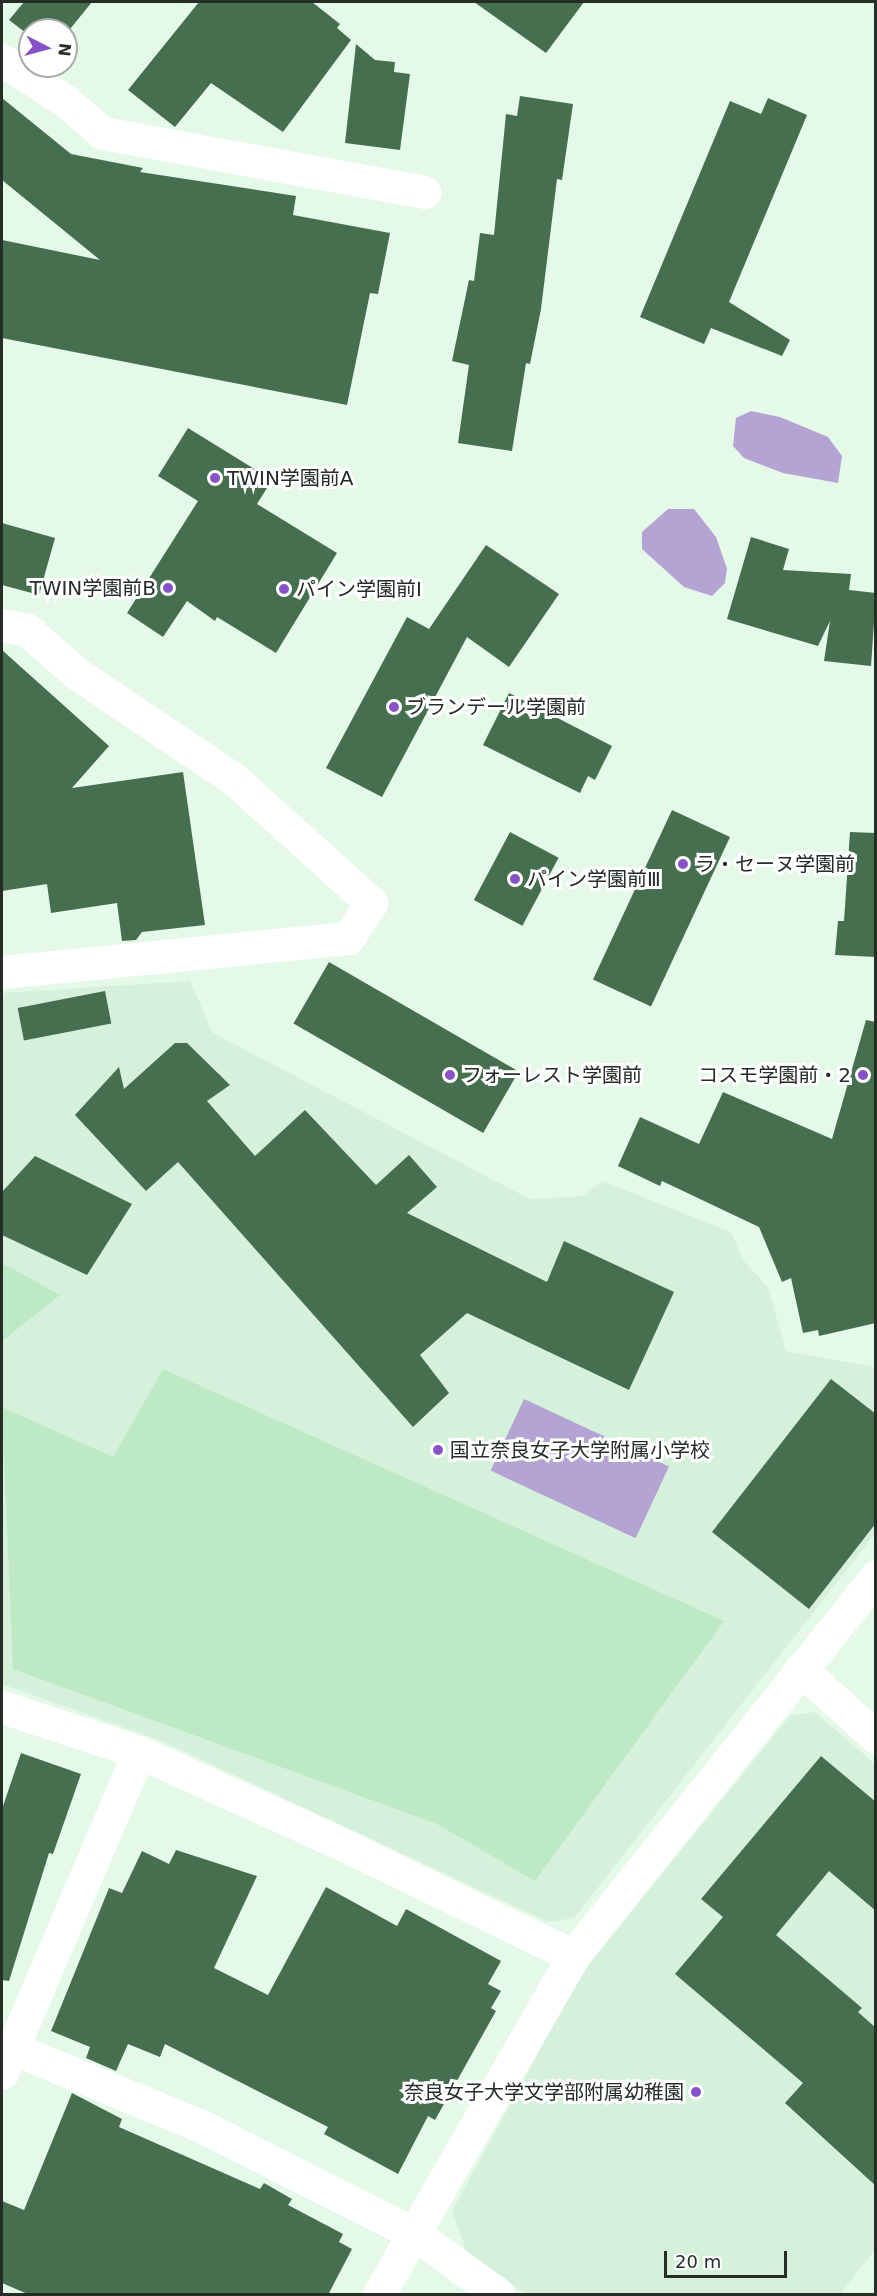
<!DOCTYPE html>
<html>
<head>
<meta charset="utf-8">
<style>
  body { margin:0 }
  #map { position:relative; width:877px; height:2296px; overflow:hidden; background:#e5f9e8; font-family:"DejaVu Sans","Noto Sans JP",sans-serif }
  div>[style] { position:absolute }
  .built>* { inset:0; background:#d6f1db }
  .green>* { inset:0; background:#bde9c5 }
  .water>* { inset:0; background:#b4a4d3; transform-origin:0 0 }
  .building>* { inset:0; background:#466f4f; transform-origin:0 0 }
  .minor>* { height:33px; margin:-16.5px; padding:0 16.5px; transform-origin:16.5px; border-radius:16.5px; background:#fff }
  .dots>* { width:16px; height:16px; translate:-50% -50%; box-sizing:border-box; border:3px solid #fff; border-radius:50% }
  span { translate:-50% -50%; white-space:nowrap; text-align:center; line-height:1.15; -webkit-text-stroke:6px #fff; paint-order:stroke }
  .poi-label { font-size:20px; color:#252d26 }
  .left { translate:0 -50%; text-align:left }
  .right { translate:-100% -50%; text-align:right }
  .frame { position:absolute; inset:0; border:3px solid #252d26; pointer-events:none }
  .north { position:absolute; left:18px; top:18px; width:60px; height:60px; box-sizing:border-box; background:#fff; border:2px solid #a8aba8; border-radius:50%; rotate:96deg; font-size:16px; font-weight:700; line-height:24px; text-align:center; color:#252d26 }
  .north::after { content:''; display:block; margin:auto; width:21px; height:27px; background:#8651c9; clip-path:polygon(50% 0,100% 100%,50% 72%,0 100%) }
  .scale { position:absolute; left:664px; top:2251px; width:123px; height:27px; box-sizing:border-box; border:3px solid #252d26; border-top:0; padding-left:8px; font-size:18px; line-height:21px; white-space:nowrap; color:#252d26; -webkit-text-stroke:4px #fff; paint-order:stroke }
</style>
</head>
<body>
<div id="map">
  <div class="built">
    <div style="clip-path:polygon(190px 981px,213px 1033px,530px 1199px,584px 1196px,602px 1181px,731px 1232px,743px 1260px,768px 1287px,786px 1351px,875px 1367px,875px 1534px,574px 1918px,548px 1922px,162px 1741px,2px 1684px,2px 993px)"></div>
    <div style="clip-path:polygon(815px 1712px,875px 1764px,875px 2250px,840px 2294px,526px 2294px,467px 2254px,452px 2211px,582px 1973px,790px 1716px)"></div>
  </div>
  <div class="green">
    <div style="clip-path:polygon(2px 1263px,60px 1295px,2px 1341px)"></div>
    <div style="clip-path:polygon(163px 1369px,724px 1621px,535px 1881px,437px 1824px,13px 1669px,2px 1407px,113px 1457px)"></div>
  </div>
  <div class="water">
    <div style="clip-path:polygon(751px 411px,780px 417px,828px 437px,842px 456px,838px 483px,783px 473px,744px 458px,733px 446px,736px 418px)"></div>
    <div style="clip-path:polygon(668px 509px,694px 509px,716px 537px,727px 569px,725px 583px,712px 596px,684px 587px,642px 549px,642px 532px)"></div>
    <div style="left:524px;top:1399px;width:160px;height:79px;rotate:25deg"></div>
  </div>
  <div class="building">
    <div style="clip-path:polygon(24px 2px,92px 2px,66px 34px,66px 30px,30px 30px,30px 36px,9px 20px)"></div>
    <div style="clip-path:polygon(199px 2px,312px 2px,340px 24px,337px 28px,351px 40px,283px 132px,211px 83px,175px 127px,128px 90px)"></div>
    <div style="clip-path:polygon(474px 2px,584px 2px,546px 53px)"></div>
    <div style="clip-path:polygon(356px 44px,375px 60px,395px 62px,394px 72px,410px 74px,400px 150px,345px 143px)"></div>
    <div style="clip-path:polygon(520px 96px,573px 104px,562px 180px,557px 179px,541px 309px,530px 364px,526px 363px,512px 451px,458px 443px,469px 365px,452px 361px,469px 280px,474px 281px,480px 233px,494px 235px,506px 114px,517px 116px)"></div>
    <div style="clip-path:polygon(2px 98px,71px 154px,143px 168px,140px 172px,296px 196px,293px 215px,390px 233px,378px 294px,370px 293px,347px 405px,2px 338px,2px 240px,100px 260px,2px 180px)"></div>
    <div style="clip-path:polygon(768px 98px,807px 115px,729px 302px,790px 340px,782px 356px,711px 328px,704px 344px,640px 317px,730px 101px,761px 114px)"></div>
    <div style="clip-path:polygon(188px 428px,272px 480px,257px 504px,337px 553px,276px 653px,217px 617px,215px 621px,187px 601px,163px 637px,127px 613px,198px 501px,158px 476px)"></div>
    <div style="clip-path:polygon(2px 523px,55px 538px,39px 595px,2px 585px)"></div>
    <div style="clip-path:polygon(751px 537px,789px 549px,783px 570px,851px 574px,849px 590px,876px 593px,871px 666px,824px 661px,830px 621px,818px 646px,727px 619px)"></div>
    <div style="clip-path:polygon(486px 545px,559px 594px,509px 667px,467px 637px,382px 797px,326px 768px,407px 617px,429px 629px)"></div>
    <div style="clip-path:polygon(2px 650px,109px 746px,72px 788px,183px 772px,205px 925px,142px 932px,136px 940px,122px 941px,117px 903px,51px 913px,47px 884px,2px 891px)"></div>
    <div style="clip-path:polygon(509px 693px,612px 746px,595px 780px,588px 776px,580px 793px,483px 745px)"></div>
    <div style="left:672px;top:810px;width:64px;height:187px;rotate:25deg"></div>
    <div style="left:510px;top:832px;width:55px;height:77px;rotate:28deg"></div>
    <div style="clip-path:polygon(850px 832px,876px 833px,876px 957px,835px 955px,838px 921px,844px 921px)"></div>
    <div style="left:329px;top:962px;width:219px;height:71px;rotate:30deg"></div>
    <div style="left:105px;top:991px;width:33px;height:89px;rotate:79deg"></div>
    <div style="clip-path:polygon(866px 1020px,876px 1022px,876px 1323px,819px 1336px,818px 1330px,803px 1333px,791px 1278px,782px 1282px,759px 1227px,662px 1181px,660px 1186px,618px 1166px,640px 1117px,699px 1144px,723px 1092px,832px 1139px)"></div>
    <div style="clip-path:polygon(175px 1043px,187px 1043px,230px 1085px,207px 1101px,255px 1156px,305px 1110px,376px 1185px,409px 1155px,437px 1187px,407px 1213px,547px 1282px,564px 1241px,674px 1292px,629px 1390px,467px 1313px,420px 1355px,449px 1393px,413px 1427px,178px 1162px,146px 1191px,75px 1115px,119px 1067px,124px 1089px)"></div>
    <div style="clip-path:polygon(35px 1156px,132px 1204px,87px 1275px,2px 1235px,2px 1192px)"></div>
    <div style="clip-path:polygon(831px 1379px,876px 1414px,876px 1523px,809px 1609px,712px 1532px)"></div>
    <div style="clip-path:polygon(21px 1753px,81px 1774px,53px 1854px,49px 1853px,9px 1981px,2px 1980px,2px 1809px)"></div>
    <div style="clip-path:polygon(821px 1756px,876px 1802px,876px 1911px,829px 1871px,776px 1935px,862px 2008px,858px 2012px,876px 2028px,876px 2186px,785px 2103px,803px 2083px,675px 1974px,723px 1917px,701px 1899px)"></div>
    <div style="clip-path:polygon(176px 1850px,257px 1876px,214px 1968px,268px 1995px,326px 1887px,397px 1926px,406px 1909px,501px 1961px,488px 1984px,501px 1991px,491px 2008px,496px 2011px,435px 2120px,428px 2116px,398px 2174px,324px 2134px,328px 2127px,165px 2044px,160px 2057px,128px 2044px,116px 2071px,86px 2058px,90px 2047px,51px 2031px,109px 1888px,122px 1893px,142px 1851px,169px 1864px)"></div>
    <div style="clip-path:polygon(72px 2093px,122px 2119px,119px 2127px,260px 2189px,264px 2183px,292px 2199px,288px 2205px,343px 2234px,339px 2242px,352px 2249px,328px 2295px,30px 2295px,2px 2283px,2px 2201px,24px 2210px)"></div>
  </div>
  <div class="minor">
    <div style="left:2px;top:60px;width:74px;rotate:32.8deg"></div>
    <div style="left:64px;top:100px;width:51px;rotate:40.2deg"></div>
    <div style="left:103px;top:133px;width:327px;rotate:10.4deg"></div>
    <div style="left:2px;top:625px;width:25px;rotate:11deg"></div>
    <div style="left:27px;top:630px;width:69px;rotate:40.9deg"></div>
    <div style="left:79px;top:675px;width:187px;rotate:33.9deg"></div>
    <div style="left:234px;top:779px;width:185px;rotate:42.1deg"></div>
    <div style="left:371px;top:903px;width:42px;rotate:123.3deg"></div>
    <div style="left:348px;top:938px;width:348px;rotate:174.4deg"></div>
    <div style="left:800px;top:1669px;width:102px;rotate:41.8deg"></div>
    <div style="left:2px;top:1707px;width:144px;rotate:18.2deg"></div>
    <div style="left:139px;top:1752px;width:230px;rotate:24.4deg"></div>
    <div style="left:348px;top:1847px;width:250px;rotate:25.8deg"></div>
    <div style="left:2px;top:2044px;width:215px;rotate:22.4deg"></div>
    <div style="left:201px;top:2126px;width:237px;rotate:26.8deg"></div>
    <div style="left:413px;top:2233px;width:105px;rotate:35.7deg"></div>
    <div style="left:2px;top:2073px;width:349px;rotate:-66.9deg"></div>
    <div style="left:379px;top:2294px;width:390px;rotate:-60.1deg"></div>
    <div style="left:573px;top:1956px;width:486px;rotate:-51.4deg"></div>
  </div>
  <div class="dots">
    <div style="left:215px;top:478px;background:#8651c9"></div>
    <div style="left:168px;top:588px;background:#8651c9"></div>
    <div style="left:284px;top:589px;background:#8651c9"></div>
    <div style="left:394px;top:707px;background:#8651c9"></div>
    <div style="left:683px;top:864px;background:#8651c9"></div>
    <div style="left:515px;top:879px;background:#8651c9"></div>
    <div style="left:450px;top:1075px;background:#8651c9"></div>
    <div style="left:863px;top:1075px;background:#8651c9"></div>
    <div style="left:438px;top:1450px;background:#8651c9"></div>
    <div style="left:696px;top:2092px;background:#8651c9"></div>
  </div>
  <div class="poi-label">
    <span class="left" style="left:227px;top:478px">TWIN学園前A</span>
    <span class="right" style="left:156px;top:588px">TWIN学園前B</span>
    <span class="left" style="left:296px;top:589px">パイン学園前Ⅰ</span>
    <span class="left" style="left:406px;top:707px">ブランデール学園前</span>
    <span class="left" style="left:695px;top:864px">ラ・セーヌ学園前</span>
    <span class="left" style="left:527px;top:879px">パイン学園前Ⅲ</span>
    <span class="left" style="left:462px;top:1075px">フォーレスト学園前</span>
    <span class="right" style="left:851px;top:1075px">コスモ学園前・2</span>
    <span class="left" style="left:450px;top:1450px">国立奈良女子大学附属小学校</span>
    <span class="right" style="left:684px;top:2092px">奈良女子大学文学部附属幼稚園</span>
  </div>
  <div class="frame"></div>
  <div class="north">N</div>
  <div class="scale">20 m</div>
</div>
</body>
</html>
